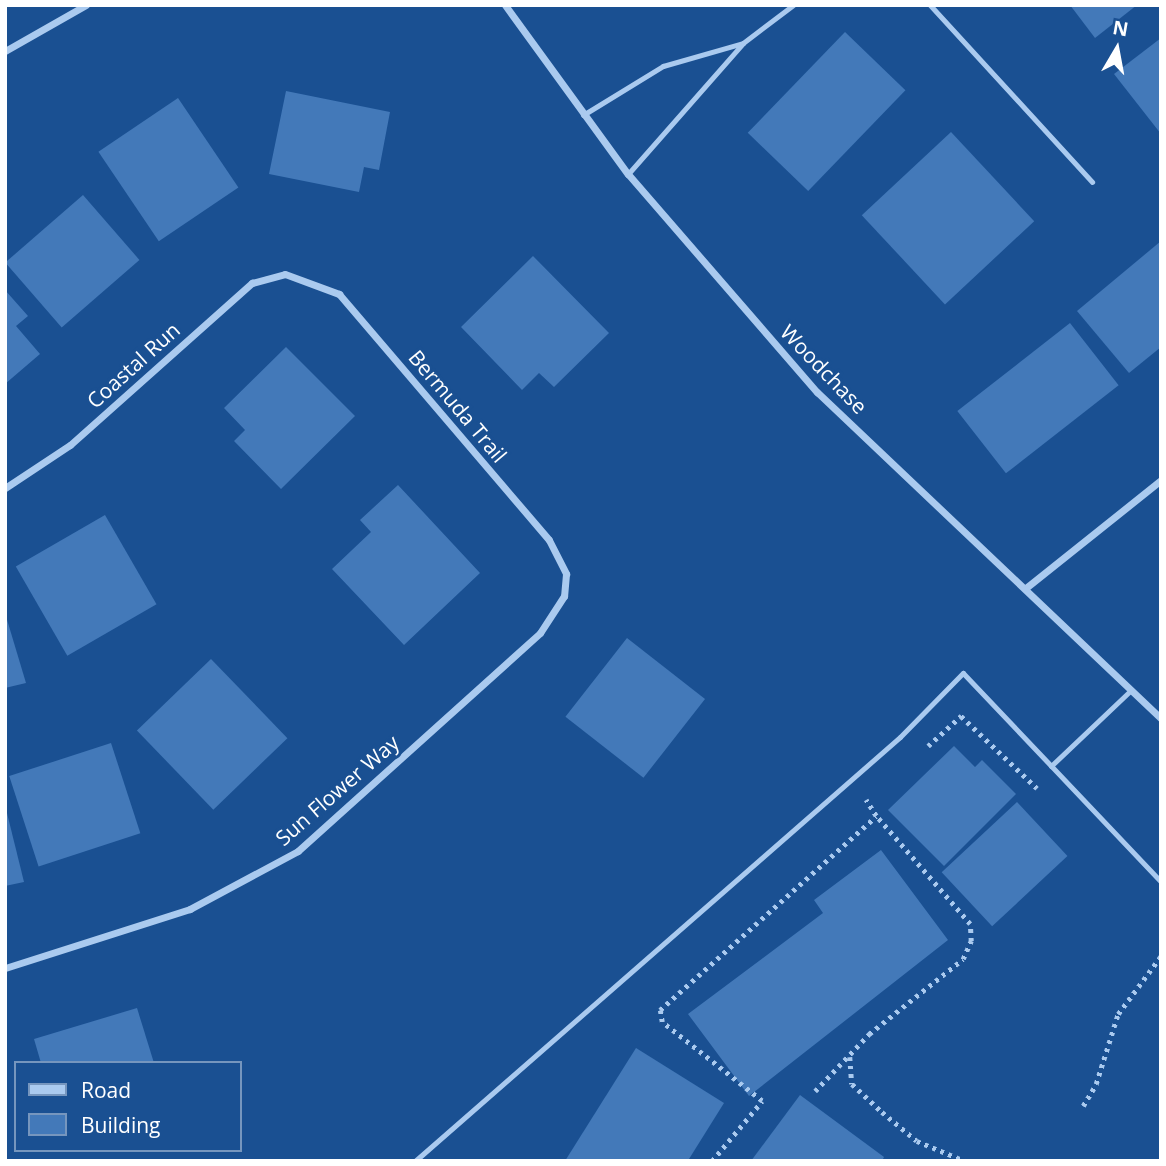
<!DOCTYPE html>
<html>
<head>
<meta charset="utf-8">
<style>
  body { margin:0 }
  #map { position:relative; width:1166px; height:1166px; overflow:hidden; background:#1a5092; font-family:"Open Sans",sans-serif }
  div>[style] { position:absolute }
  .building>* { inset:0; background:#4379b9; transform-origin:0 0 }
  .path>* { height:4.5px; margin-top:-2.25px; transform-origin:0; background:repeating-linear-gradient(90deg,#aacaef 0 3.5px,transparent 0 8.5px) }
  .service>* { height:5px; margin:-2.5px; padding:0 2.5px; transform-origin:2.5px; border-radius:2.5px; background:#aacaef }
  .minor>* { height:7px; margin:-3.5px; padding:0 3.5px; transform-origin:3.5px; border-radius:3.5px; background:#aacaef }
  span { translate:-50% -50%; white-space:nowrap; text-align:center; line-height:1.15; -webkit-text-stroke:6px #1a5092; paint-order:stroke }
  .street-label { font-size:21px; color:#fff }
  .frame { position:absolute; inset:0; border:7px solid #fff; pointer-events:none }
  .legend { position:absolute; left:14px; top:1061px; width:228px; height:91px; box-sizing:border-box; background:#1a5092; border:2px solid #7696be; margin:0; padding:9px 12px; list-style:none; font-size:21px; color:#fff }
  .legend li { display:flex; align-items:center; gap:14px; height:35px }
  .legend b { width:35px; border:2px solid #7696be }
  .north { position:absolute; left:1082px; top:14px; width:70px; height:70px; -webkit-text-stroke:5px #1a5092; paint-order:stroke; rotate:10deg; font-size:19px; font-weight:700; line-height:28px; text-align:center; color:#fff }
  .north::after { content:''; display:block; margin:auto; width:24px; height:32px; background:#fff; clip-path:polygon(50% 0,100% 100%,50% 72%,0 100%) }
</style>
</head>
<body>
<div id="map">
  <div class="building">
    <div style="clip-path:polygon(1070px 5px,1137px 5px,1095px 38px)"></div>
    <div style="left:845px;top:32px;width:84px;height:140px;rotate:44deg"></div>
    <div style="clip-path:polygon(1161px 38px,1161px 134px,1114px 74px)"></div>
    <div style="clip-path:polygon(286px 91px,390px 112px,379px 170px,364px 167px,359px 192px,269px 174px)"></div>
    <div style="left:178px;top:98px;width:108px;height:96px;rotate:56deg"></div>
    <div style="left:951px;top:132px;width:122px;height:122px;rotate:47deg"></div>
    <div style="left:83px;top:195px;width:86px;height:103px;rotate:49deg"></div>
    <div style="clip-path:polygon(1161px 241px,1161px 347px,1129px 373px,1077px 311px)"></div>
    <div style="clip-path:polygon(533px 256px,609px 333px,554px 387px,539px 373px,522px 390px,461px 327px)"></div>
    <div style="clip-path:polygon(5px 290px,28px 316px,16px 326px,40px 354px,5px 384px)"></div>
    <div style="left:1070px;top:323px;width:79px;height:143px;rotate:52deg"></div>
    <div style="clip-path:polygon(286px 347px,355px 416px,281px 489px,234px 441px,245px 430px,224px 408px)"></div>
    <div style="clip-path:polygon(398px 485px,480px 573px,404px 645px,332px 569px,371px 532px,360px 520px)"></div>
    <div style="left:105px;top:515px;width:103px;height:103px;rotate:60deg"></div>
    <div style="clip-path:polygon(5px 613px,26px 683px,5px 688px)"></div>
    <div style="left:627px;top:638px;width:99px;height:100px;rotate:38deg"></div>
    <div style="left:211px;top:659px;width:110px;height:103px;rotate:46deg"></div>
    <div style="left:111px;top:743px;width:95px;height:107px;rotate:72deg"></div>
    <div style="clip-path:polygon(954px 746px,975px 767px,982px 760px,1016px 794px,944px 866px,888px 810px)"></div>
    <div style="left:1017px;top:802px;width:74px;height:103px;rotate:47deg"></div>
    <div style="clip-path:polygon(5px 805px,24px 882px,5px 886px)"></div>
    <div style="clip-path:polygon(881px 850px,948px 940px,749px 1096px,688px 1014px,823px 913px,814px 900px)"></div>
    <div style="clip-path:polygon(137px 1008px,154px 1063px,41px 1063px,34px 1039px)"></div>
    <div style="clip-path:polygon(636px 1048px,724px 1103px,689px 1159px,565px 1161px)"></div>
    <div style="clip-path:polygon(800px 1095px,884px 1157px,882px 1161px,751px 1161px)"></div>
  </div>
  <div class="path">
    <div style="left:928px;top:746px;width:45px;rotate:-42.3deg"></div>
    <div style="left:961px;top:716px;width:105px;rotate:43.5deg"></div>
    <div style="left:850px;top:1057px;width:27px;rotate:86deg"></div>
    <div style="left:852px;top:1084px;width:41px;rotate:43deg"></div>
    <div style="left:882px;top:1112px;width:45px;rotate:39.6deg"></div>
    <div style="left:917px;top:1141px;width:52px;rotate:22.6deg"></div>
    <div style="left:815px;top:1091px;width:79px;rotate:-46.5deg"></div>
    <div style="left:869px;top:1034px;width:120px;rotate:-38.6deg"></div>
    <div style="left:963px;top:959px;width:20px;rotate:-66deg"></div>
    <div style="left:971px;top:941px;width:17px;rotate:-93deg"></div>
    <div style="left:970px;top:924px;width:143px;rotate:-131deg"></div>
    <div style="left:1083px;top:1106px;width:26px;rotate:-59deg"></div>
    <div style="left:1096px;top:1084px;width:73px;rotate:-72.6deg"></div>
    <div style="left:1118px;top:1014px;width:72px;rotate:-53.4deg"></div>
    <div style="left:712px;top:1161px;width:78px;rotate:-50.2deg"></div>
    <div style="left:762px;top:1101px;width:127px;rotate:-141.7deg"></div>
    <div style="left:662px;top:1022px;width:12px;rotate:-99deg"></div>
    <div style="left:660px;top:1010px;width:290px;rotate:-41.9deg"></div>
    <div style="left:876px;top:816px;width:19px;rotate:-122deg"></div>
  </div>
  <div class="service">
    <div style="left:930px;top:5px;width:240px;rotate:47.5deg"></div>
    <div style="left:583px;top:115px;width:94px;rotate:-31.5deg"></div>
    <div style="left:663px;top:66px;width:83px;rotate:-16deg"></div>
    <div style="left:628px;top:174px;width:174px;rotate:-48.7deg"></div>
    <div style="left:743px;top:43px;width:63px;rotate:-37.2deg"></div>
    <div style="left:1051px;top:766px;width:110px;rotate:-43.5deg"></div>
    <div style="left:415px;top:1161px;width:644px;rotate:-41.16deg"></div>
    <div style="left:900px;top:737px;width:90px;rotate:-45.5deg"></div>
    <div style="left:963px;top:673px;width:288px;rotate:46.5deg"></div>
  </div>
  <div class="minor">
    <div style="left:505px;top:5px;width:209px;rotate:54deg"></div>
    <div style="left:628px;top:174px;width:289px;rotate:49.1deg"></div>
    <div style="left:817px;top:392px;width:475px;rotate:43.5deg"></div>
    <div style="left:5px;top:51px;width:93px;rotate:-29.6deg"></div>
    <div style="left:5px;top:488px;width:78px;rotate:-33.5deg"></div>
    <div style="left:70px;top:445px;width:244px;rotate:-41.7deg"></div>
    <div style="left:252px;top:283px;width:34px;rotate:-15deg"></div>
    <div style="left:285px;top:274px;width:58px;rotate:20.3deg"></div>
    <div style="left:339px;top:294px;width:323px;rotate:49.5deg"></div>
    <div style="left:549px;top:540px;width:38px;rotate:63deg"></div>
    <div style="left:566px;top:574px;width:22px;rotate:95deg"></div>
    <div style="left:564px;top:596px;width:44px;rotate:123deg"></div>
    <div style="left:540px;top:633px;width:326px;rotate:138deg"></div>
    <div style="left:298px;top:851px;width:123px;rotate:151.8deg"></div>
    <div style="left:190px;top:909px;width:194px;rotate:162.3deg"></div>
    <div style="left:1027px;top:587px;width:171px;rotate:-38.6deg"></div>
  </div>
  <div class="street-label">
    <span style="left:133px;top:365px;rotate:-42deg">Coastal Run</span>
    <span style="left:824px;top:369px;rotate:46deg">Woodchase</span>
    <span style="left:458px;top:406px;rotate:50deg">Bermuda Trail</span>
    <span style="left:337px;top:790px;rotate:-41deg">Sun Flower Way</span>
  </div>
  <div class="frame"></div>
  <ul class="legend">
  <li><b style="height:9px;background:#aacaef"></b>Road</li>
  <li><b style="height:19px;background:#4379b9"></b>Building</li>
  </ul>
  <div class="north">N</div>
</div>
</body>
</html>
